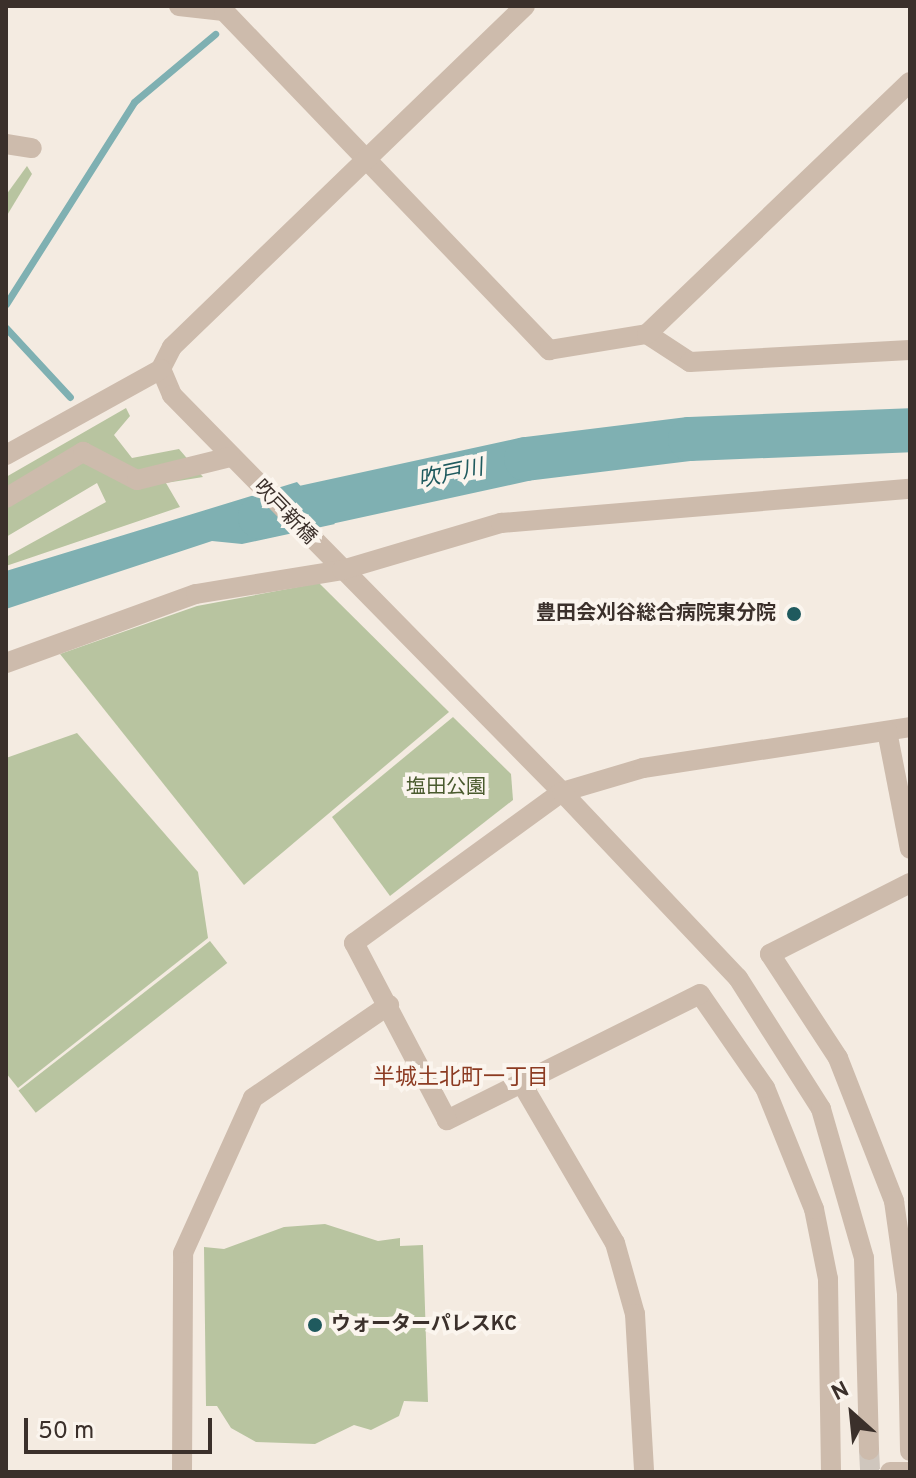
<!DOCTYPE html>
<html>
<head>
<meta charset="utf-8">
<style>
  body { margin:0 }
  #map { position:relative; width:916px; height:1478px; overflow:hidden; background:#f4ebe1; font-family:Overpass,"Noto Sans JP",sans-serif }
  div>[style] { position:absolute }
  .green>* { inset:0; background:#b8c4a0; transform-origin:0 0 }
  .water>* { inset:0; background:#7fb0b2 }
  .stream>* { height:7px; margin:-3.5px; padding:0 3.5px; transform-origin:3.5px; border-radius:3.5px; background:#7fb0b2 }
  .river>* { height:44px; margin:-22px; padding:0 22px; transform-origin:22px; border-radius:22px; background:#7fb0b2 }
  .minor-tunnel>* { height:20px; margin-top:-10px; transform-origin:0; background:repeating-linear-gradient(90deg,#cfc6bd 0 20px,transparent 0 30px) }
  .minor>* { height:20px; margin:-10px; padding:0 10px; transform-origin:10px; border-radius:10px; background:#cdbbac }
  .dots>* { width:22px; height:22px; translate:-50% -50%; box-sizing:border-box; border:4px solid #fbf5ee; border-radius:50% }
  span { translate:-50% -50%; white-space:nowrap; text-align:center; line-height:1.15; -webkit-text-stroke:8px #fbf5ee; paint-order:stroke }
  .street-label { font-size:20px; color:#3b302b }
  .poi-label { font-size:20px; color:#3b302b; font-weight:700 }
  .right { translate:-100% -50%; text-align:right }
  .left { translate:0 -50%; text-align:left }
  .park-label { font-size:20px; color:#4a5a2e }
  .water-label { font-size:22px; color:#1f5a5e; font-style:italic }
  .neighbourhood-label { font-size:22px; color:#8c3b22 }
  .frame { position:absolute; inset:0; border:8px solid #3b302b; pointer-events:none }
  .north { position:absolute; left:812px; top:1374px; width:80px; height:80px; -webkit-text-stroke:6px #fbf5ee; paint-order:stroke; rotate:333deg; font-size:22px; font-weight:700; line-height:32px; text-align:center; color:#3b302b }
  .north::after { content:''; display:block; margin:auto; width:28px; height:36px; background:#3b302b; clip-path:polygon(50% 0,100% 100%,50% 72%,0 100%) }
  .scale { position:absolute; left:24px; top:1418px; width:188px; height:36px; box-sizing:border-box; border:4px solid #3b302b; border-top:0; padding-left:10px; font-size:24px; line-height:28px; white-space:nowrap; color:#3b302b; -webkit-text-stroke:6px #fbf5ee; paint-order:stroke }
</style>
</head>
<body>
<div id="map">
  <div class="green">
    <div style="clip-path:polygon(27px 166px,32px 174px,6px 217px,6px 195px)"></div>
    <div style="clip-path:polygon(126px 408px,130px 416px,114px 435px,132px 458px,179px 449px,203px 477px,166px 483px,180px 507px,6px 566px,6px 557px,106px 502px,97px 483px,6px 537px,6px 477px)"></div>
    <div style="clip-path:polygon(319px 583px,449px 712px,244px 885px,60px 654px,197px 606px)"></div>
    <div style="clip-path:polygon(453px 717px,511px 774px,513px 800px,390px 896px,332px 817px)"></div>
    <div style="clip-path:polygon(77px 733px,198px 872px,208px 938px,18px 1088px,6px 1073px,6px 758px)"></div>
    <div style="left:210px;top:941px;width:28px;height:243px;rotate:52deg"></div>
    <div style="clip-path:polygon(325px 1224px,378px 1241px,400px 1238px,400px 1246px,423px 1245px,428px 1402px,404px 1401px,399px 1416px,371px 1430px,354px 1425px,315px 1444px,256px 1442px,231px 1428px,217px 1406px,206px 1406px,204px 1247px,224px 1249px,284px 1227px)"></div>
  </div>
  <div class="water">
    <div style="clip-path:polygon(297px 482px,335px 524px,242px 544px,212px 541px,6px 609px,6px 571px)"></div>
  </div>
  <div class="stream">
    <div style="left:6px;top:304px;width:239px;rotate:-57.6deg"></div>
    <div style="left:134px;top:102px;width:106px;rotate:-40deg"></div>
    <div style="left:6px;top:328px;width:94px;rotate:47.2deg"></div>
  </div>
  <div class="river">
    <div style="left:260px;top:517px;width:272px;rotate:-12.3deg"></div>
    <div style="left:526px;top:459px;width:165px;rotate:-7deg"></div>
    <div style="left:690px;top:439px;width:220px;rotate:-2.3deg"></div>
  </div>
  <div class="minor-tunnel">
    <div style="left:869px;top:1450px;width:22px;rotate:87deg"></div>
  </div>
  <div class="minor">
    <div style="left:179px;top:6px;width:45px;rotate:6.3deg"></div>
    <div style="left:224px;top:11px;width:470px;rotate:46.2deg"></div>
    <div style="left:549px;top:350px;width:99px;rotate:-9.3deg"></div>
    <div style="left:647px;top:334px;width:51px;rotate:33.1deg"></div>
    <div style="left:690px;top:362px;width:220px;rotate:-3.1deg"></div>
    <div style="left:525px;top:6px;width:491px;rotate:136deg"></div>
    <div style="left:172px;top:347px;width:25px;rotate:117deg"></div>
    <div style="left:161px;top:369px;width:28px;rotate:67deg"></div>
    <div style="left:172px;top:395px;width:557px;rotate:45.51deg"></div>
    <div style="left:562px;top:792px;width:84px;rotate:-16.5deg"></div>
    <div style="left:643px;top:768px;width:270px;rotate:-8.7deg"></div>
    <div style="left:6px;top:144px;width:26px;rotate:9deg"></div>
    <div style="left:647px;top:334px;width:364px;rotate:-43.8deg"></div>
    <div style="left:6px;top:455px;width:177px;rotate:-29deg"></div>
    <div style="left:6px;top:498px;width:90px;rotate:-30.9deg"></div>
    <div style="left:83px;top:452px;width:61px;rotate:27.4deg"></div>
    <div style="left:137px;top:480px;width:96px;rotate:-13.9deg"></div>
    <div style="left:6px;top:663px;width:202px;rotate:-20deg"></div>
    <div style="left:196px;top:594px;width:148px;rotate:-9.3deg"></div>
    <div style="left:342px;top:570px;width:166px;rotate:-16.5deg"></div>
    <div style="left:501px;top:523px;width:410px;rotate:-4.8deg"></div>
    <div style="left:887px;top:731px;width:120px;rotate:79deg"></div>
    <div style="left:910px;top:883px;width:157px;rotate:153.1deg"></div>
    <div style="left:770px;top:954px;width:124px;rotate:56.8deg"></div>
    <div style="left:838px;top:1058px;width:154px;rotate:68.6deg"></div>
    <div style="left:894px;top:1201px;width:94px;rotate:82deg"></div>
    <div style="left:907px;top:1294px;width:157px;rotate:88.9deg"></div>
    <div style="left:522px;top:1084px;width:184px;rotate:59.7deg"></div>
    <div style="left:615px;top:1243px;width:74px;rotate:74.3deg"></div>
    <div style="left:635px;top:1314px;width:158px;rotate:86.7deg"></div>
    <div style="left:182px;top:1472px;width:219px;rotate:-89.7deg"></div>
    <div style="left:183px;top:1253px;width:170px;rotate:-65.7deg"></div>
    <div style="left:253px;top:1098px;width:165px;rotate:-34.4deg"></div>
    <div style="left:831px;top:1472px;width:193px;rotate:-90.9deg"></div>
    <div style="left:828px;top:1279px;width:71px;rotate:-101.3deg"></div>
    <div style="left:814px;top:1209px;width:131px;rotate:-112deg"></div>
    <div style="left:765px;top:1088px;width:114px;rotate:-124.7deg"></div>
    <div style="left:700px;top:994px;width:283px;rotate:153.5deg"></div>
    <div style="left:447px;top:1120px;width:200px;rotate:-117.7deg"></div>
    <div style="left:354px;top:943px;width:257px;rotate:-36deg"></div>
    <div style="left:562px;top:792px;width:256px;rotate:46.6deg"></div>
    <div style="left:738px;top:978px;width:155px;rotate:57.6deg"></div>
    <div style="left:821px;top:1109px;width:155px;rotate:73.9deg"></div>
    <div style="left:864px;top:1258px;width:192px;rotate:88.5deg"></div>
    <div style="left:890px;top:1472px;width:20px"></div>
  </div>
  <div class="dots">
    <div style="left:794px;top:614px;background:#1f5a5e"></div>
    <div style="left:315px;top:1325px;background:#1f5a5e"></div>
  </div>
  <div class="street-label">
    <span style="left:284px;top:513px;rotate:46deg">吹戸新橋</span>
  </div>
  <div class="poi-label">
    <span class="right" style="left:776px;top:614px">豊田会刈谷総合病院東分院</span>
    <span class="left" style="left:331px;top:1325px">ウォーターパレスKC</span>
  </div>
  <div class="park-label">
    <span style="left:446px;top:788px">塩田公園</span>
  </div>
  <div class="water-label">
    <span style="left:451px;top:475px;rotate:-12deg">吹戸川</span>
  </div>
  <div class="neighbourhood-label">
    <span style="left:461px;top:1079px">半城土北町一丁目</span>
  </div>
  <div class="frame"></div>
  <div class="north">N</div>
  <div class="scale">50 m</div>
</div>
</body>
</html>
